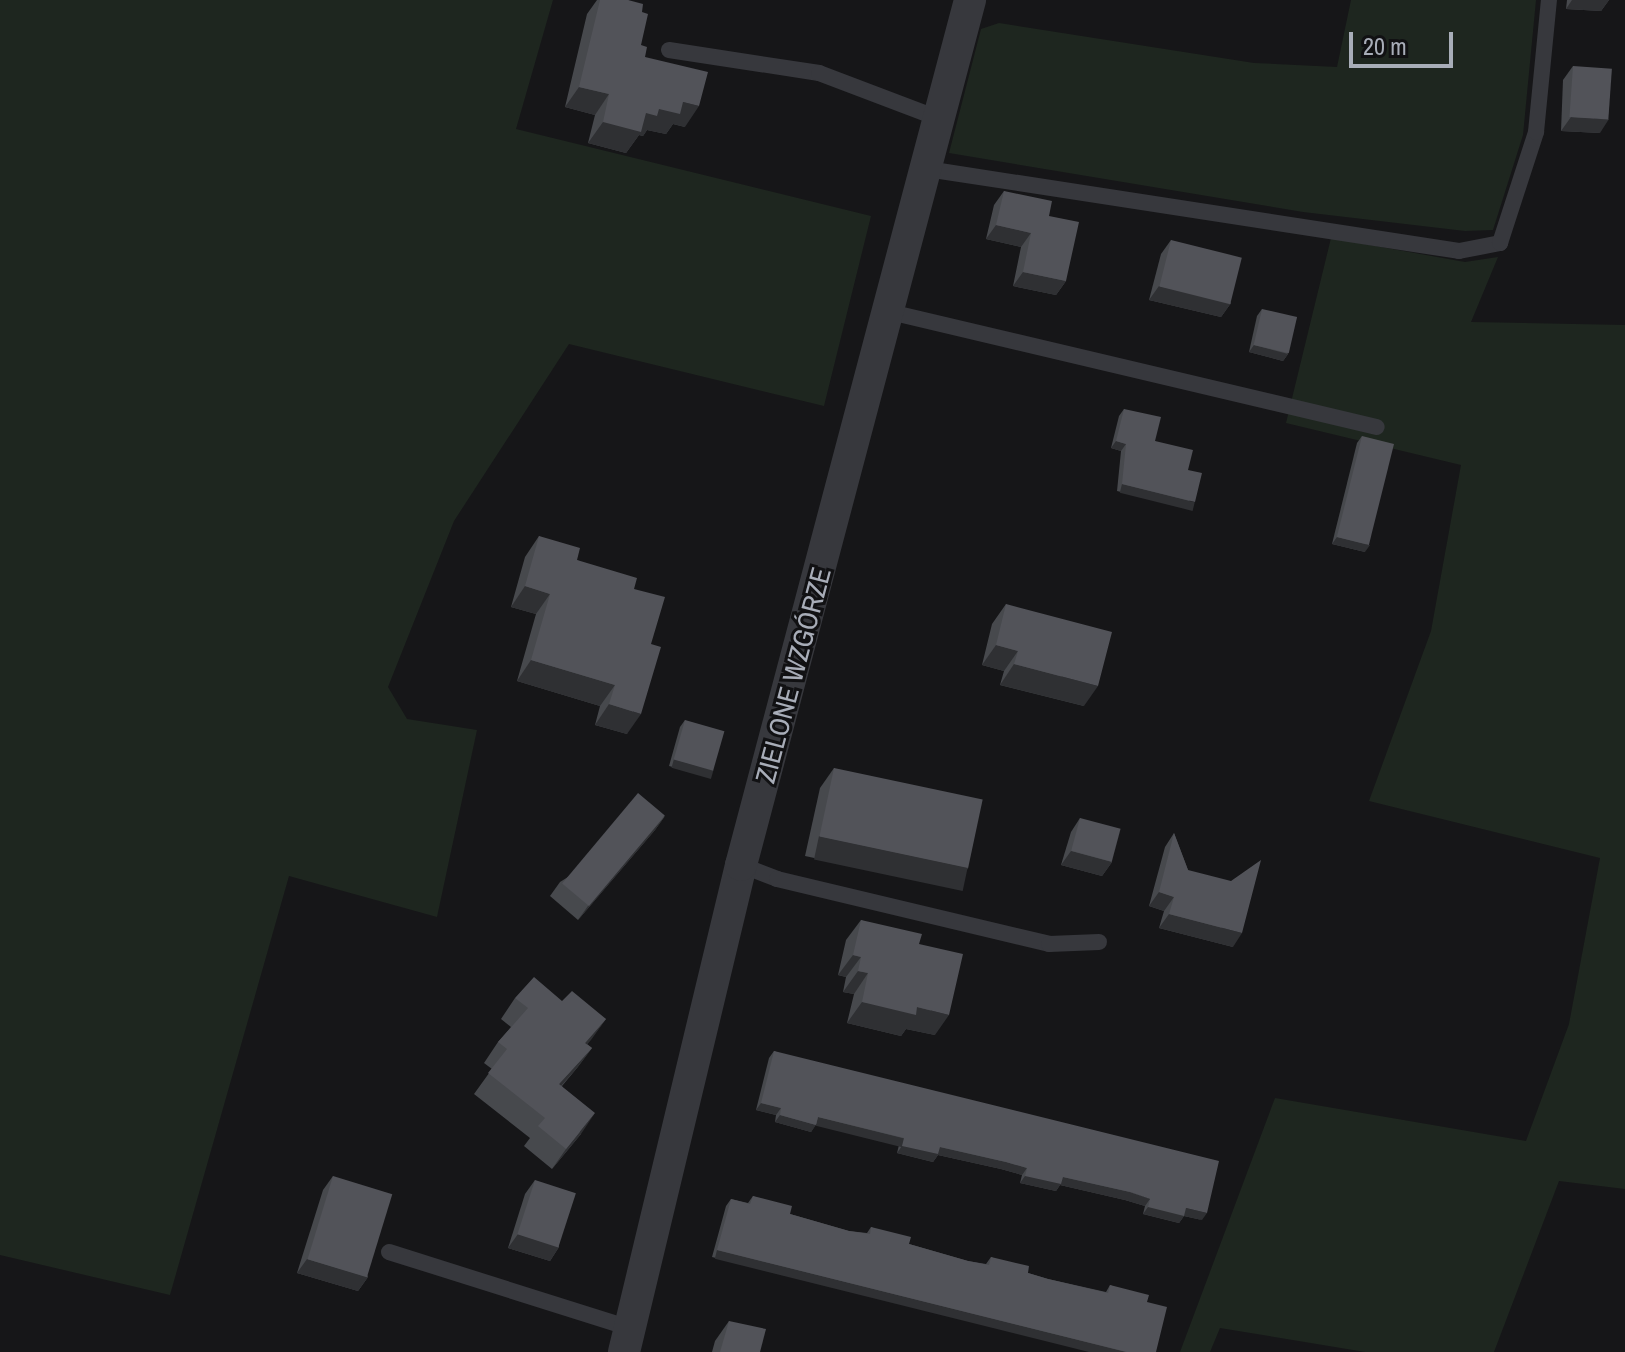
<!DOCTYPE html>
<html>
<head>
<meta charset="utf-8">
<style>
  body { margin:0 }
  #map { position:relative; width:1625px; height:1352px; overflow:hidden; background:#161618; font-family:"Archivo Narrow",sans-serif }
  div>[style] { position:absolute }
  .green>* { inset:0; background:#1e261f }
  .lane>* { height:16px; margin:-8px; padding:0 8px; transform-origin:8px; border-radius:8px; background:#37383d }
  .street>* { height:32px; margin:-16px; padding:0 16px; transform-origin:16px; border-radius:16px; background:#37383d }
  .wall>* { inset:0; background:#47494d }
  .shaded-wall>* { inset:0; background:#2f3033; transform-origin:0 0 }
  .building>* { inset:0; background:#525359; transform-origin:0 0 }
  span { translate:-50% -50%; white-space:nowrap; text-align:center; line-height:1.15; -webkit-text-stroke:6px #111113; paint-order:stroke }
  .street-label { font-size:28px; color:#a8adb8 }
  .scale { position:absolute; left:1349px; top:32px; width:104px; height:36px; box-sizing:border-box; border:4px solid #a8adb8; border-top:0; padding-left:10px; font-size:24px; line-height:28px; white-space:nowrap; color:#a8adb8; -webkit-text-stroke:6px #111113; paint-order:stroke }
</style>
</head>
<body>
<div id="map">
  <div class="green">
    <div style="clip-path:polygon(0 0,553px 0,516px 129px,871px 216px,824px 406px,569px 344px,454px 521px,388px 687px,407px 719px,477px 730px,437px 917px,289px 876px,170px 1295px,0 1255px)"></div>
    <div style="clip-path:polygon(1351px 0,1536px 0,1523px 135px,1493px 230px,1465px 231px,1303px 212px,949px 153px,981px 29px,999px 23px,1254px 63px,1337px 67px)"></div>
    <div style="clip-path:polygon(1331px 238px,1465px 262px,1498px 257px,1471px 322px,1625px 325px,1625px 1189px,1559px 1181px,1494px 1352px,1365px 1352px,1220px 1328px,1210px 1352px,1180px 1352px,1275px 1098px,1526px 1141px,1569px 1024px,1600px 858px,1369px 801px,1431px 631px,1461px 465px,1286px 423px)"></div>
  </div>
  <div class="lane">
    <div style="left:669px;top:50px;width:152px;rotate:8.7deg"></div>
    <div style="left:819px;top:73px;width:129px;rotate:20.8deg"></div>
    <div style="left:927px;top:169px;width:538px;rotate:8.76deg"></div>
    <div style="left:1459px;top:251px;width:42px;rotate:-11deg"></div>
    <div style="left:1500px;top:243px;width:117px;rotate:-72deg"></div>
    <div style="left:1536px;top:132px;width:133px;rotate:-84.4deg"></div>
    <div style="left:890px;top:312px;width:500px;rotate:13.29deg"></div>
    <div style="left:741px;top:865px;width:39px;rotate:21deg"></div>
    <div style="left:777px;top:879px;width:280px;rotate:13.4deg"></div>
    <div style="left:1049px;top:944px;width:50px;rotate:-2.3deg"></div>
    <div style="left:389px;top:1252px;width:253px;rotate:17.5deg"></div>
  </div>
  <div class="street">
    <div style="left:624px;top:1352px;width:501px;rotate:-76.49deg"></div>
    <div style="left:741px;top:865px;width:895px;rotate:-75.17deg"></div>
  </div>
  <div class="wall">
    <div style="clip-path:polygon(597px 0,628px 0,642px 12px,641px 45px,645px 57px,685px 127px,673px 124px,666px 134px,647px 130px,643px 136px,639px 135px,626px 153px,588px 143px,595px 115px,565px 107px,587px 14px)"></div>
    <div style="clip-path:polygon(1567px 0,1609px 0,1601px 11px,1566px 9px)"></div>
    <div style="clip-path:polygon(1573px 66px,1600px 133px,1561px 131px,1563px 80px)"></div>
    <div style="clip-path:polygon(1004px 191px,1049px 216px,1066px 281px,1056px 295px,1013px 286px,1021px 247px,986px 239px,994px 205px)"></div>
    <div style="clip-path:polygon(1171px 240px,1231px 303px,1221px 317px,1149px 300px,1161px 254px)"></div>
    <div style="clip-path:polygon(1262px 309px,1288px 354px,1283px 361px,1249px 352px,1257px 316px)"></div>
    <div style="clip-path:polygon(1124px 409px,1155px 441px,1188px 470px,1190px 509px,1117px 491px,1121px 451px,1111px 448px,1119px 416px)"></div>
    <div style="clip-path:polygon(1362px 436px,1365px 552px,1332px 544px,1357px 443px)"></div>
    <div style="clip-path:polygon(539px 536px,577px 560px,634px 589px,651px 644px,627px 734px,595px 725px,600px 706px,517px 681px,536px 614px,511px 607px,525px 557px)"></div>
    <div style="clip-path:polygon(1006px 604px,1084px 706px,1000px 685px,1004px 671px,982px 665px,992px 624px)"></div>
    <div style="clip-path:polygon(685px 720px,708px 777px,669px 766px,680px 727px)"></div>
    <div style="clip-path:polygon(834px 768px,968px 868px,954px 888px,805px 856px,820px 788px)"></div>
    <div style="clip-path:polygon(665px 816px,655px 830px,578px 920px,550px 896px,560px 882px)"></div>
    <div style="clip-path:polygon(1080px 818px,1112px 862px,1102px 876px,1061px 865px,1071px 832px)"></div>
    <div style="clip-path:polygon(1174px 833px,1188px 870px,1233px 947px,1159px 928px,1164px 911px,1149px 906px,1165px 847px)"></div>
    <div style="clip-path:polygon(861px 920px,919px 944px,935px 1035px,906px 1029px,901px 1036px,847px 1023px,854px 994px,843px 992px,846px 977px,838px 975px,846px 940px)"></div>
    <div style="clip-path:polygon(515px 998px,562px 1001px,606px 1019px,587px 1044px,592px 1048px,577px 1068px,562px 1086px,581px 1134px,552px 1169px,524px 1146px,530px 1138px,474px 1094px,492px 1069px,484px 1063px,498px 1042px,511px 1027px,501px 1019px)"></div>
    <div style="clip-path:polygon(774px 1051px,1202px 1220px,1184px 1216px,1179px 1223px,1143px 1214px,1145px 1206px,1125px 1200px,1060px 1185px,1056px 1191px,1020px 1183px,1022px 1175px,1001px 1169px,938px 1155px,933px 1162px,897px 1153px,899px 1145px,816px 1124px,811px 1132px,775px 1122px,776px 1115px,756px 1110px,769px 1058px)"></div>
    <div style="clip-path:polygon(333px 1176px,368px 1277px,358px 1291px,297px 1273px,323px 1190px)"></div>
    <div style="clip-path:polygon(535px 1180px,559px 1247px,550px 1261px,508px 1248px,525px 1194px)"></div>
    <div style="clip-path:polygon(753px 1196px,790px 1214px,849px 1231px,867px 1233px,871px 1227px,909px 1244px,968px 1261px,986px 1264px,991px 1257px,1028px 1273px,1048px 1279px,1106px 1292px,1110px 1285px,1147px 1302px,1156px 1352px,1094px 1352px,712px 1257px,726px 1206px,731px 1199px,748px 1203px)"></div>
    <div style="clip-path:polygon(729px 1321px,760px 1352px,712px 1352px,715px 1341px)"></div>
  </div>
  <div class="shaded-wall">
    <div style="clip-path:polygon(1572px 0,1609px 0,1601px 11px,1566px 9px)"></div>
    <div style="clip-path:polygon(579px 87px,609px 94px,595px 115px,565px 107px)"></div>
    <div style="clip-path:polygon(683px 102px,699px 106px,685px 127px,673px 124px,666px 134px,647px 130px,643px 136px,639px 135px,626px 153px,588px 143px,603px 122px)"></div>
    <div style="clip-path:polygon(1571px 117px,1609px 119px,1600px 133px,1561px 131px)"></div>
    <div style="clip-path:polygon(996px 225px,1031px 233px,1021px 247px,986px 239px)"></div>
    <div style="clip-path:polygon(1023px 272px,1066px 281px,1056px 295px,1013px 286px)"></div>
    <div style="clip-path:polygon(1159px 286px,1231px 303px,1221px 317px,1149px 300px)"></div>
    <div style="clip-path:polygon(1254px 345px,1288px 354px,1283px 361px,1249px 352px)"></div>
    <div style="clip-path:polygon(1116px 441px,1126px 444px,1121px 451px,1111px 448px)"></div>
    <div style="left:1122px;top:484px;width:75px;height:9px;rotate:14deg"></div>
    <div style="clip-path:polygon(1337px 537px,1370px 545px,1365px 552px,1332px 544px)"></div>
    <div style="clip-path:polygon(525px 586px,550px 594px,536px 614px,511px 607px)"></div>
    <div style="clip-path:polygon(996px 645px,1018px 651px,1004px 671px,982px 665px)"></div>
    <div style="clip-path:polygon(531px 660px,615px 685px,600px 706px,517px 681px)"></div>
    <div style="clip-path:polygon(1014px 664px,1098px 686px,1084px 706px,1000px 685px)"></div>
    <div style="clip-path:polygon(609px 704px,641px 714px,627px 734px,595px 725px)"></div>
    <div style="left:674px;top:759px;width:41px;height:9px;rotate:16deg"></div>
    <div style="clip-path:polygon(665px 816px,655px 830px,578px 920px,588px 906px)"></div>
    <div style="left:819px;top:836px;width:152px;height:24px;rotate:12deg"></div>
    <div style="clip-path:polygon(1071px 851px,1112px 862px,1102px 876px,1061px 865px)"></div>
    <div style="clip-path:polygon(1159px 892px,1174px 897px,1164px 911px,1149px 906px)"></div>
    <div style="clip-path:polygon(1169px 914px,1242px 933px,1233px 947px,1159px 928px)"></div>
    <div style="clip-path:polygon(853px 955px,861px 957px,846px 977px,838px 975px)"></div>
    <div style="clip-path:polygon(858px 971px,868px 973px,854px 994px,843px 992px)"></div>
    <div style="clip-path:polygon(862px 1002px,917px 1007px,949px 1015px,935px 1035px,906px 1029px,901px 1036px,847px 1023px)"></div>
    <div style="clip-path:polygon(606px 1019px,591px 1040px,571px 1063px,585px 1043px)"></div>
    <div style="clip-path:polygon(592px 1048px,577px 1068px,545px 1104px,559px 1084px)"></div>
    <div style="clip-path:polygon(761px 1103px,781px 1108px,776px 1115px,756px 1110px)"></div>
    <div style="clip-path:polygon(595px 1113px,581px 1134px,552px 1169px,566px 1149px)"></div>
    <div style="clip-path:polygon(780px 1115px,816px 1125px,811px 1132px,775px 1122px)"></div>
    <div style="left:818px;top:1117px;width:89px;height:9px;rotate:14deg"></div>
    <div style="clip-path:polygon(902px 1146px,940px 1147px,1006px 1162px,1027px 1168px,1022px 1175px,1001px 1169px,938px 1155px,933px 1162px,897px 1153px)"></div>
    <div style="clip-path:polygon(1025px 1176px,1063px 1177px,1130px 1192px,1150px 1199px,1145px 1206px,1125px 1200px,1060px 1185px,1056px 1191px,1020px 1183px)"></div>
    <div style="clip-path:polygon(1148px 1207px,1186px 1208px,1207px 1213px,1202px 1220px,1184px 1216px,1179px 1223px,1143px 1214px)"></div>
    <div style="clip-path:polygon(518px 1234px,559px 1247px,550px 1261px,508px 1248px)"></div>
    <div style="left:717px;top:1250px;width:422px;height:9px;rotate:14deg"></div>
    <div style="clip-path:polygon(307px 1259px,368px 1277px,358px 1291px,297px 1273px)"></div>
  </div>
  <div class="building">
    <div style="clip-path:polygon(600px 0,628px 0,643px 4px,642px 12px,648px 14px,641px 45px,647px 47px,645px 57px,708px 72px,699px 106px,683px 102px,680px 114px,659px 109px,657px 116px,646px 113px,641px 132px,603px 122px,609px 94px,579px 87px)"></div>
    <div style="left:1573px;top:66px;width:39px;height:51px;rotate:4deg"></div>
    <div style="clip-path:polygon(1004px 191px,1052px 201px,1049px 216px,1079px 222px,1066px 281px,1023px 272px,1031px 233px,996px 225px)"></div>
    <div style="left:1171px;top:240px;width:73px;height:48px;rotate:14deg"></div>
    <div style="left:1262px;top:309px;width:36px;height:37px;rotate:13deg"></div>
    <div style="clip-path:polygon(1124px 409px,1161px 417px,1155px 441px,1193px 450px,1188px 470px,1202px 473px,1195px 502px,1122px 484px,1126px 444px,1116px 441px)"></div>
    <div style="left:1362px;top:436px;width:33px;height:104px;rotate:14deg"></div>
    <div style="clip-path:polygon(539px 536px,580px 548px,577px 560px,637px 578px,634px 589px,665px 597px,651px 644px,661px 647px,641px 714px,609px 704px,615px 685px,531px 660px,550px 594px,525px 586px)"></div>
    <div style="clip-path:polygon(1006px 604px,1112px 632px,1098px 686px,1014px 664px,1018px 651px,996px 645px)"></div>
    <div style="left:685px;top:720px;width:41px;height:41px;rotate:16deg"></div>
    <div style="left:834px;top:768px;width:152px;height:70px;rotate:12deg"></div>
    <div style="left:638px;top:793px;width:35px;height:118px;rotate:40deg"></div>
    <div style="left:1080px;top:818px;width:42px;height:34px;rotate:15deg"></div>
    <div style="clip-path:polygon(1174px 833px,1188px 870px,1231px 881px,1261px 860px,1242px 933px,1169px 914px,1174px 897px,1159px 892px)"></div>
    <div style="clip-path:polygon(861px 920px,922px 934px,919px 944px,963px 954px,949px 1015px,917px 1007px,916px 1015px,862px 1002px,868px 973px,858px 971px,861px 957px,853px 955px)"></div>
    <div style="clip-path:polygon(534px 977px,562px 1001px,572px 991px,606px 1019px,585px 1043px,592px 1048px,559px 1084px,595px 1113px,566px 1149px,538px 1126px,545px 1118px,488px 1073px,507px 1049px,498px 1042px,528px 1008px,515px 998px)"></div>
    <div style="clip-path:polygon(774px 1051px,1219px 1161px,1207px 1213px,1186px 1208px,1184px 1216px,1148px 1207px,1150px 1199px,1130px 1192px,1063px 1177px,1061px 1184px,1025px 1176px,1027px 1168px,1006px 1162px,940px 1147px,938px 1154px,902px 1146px,904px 1138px,818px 1117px,816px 1125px,780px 1115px,781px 1108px,761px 1103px)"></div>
    <div style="left:333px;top:1176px;width:62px;height:87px;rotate:17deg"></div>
    <div style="left:535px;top:1180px;width:43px;height:57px;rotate:18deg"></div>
    <div style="clip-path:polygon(753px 1196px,792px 1206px,790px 1214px,849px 1231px,870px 1234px,871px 1227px,911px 1237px,909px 1244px,968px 1261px,989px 1265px,991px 1257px,1029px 1266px,1028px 1273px,1048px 1279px,1108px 1293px,1110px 1285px,1149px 1295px,1147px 1302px,1167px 1307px,1156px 1352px,1127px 1352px,717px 1250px,731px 1199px,750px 1204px)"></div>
    <div style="clip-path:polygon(729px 1321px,766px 1329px,760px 1352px,720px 1352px)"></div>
  </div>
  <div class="street-label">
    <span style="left:793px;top:675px;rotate:-75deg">ZIELONE WZGÓRZE</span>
  </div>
  <div class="scale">20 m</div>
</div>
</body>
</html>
